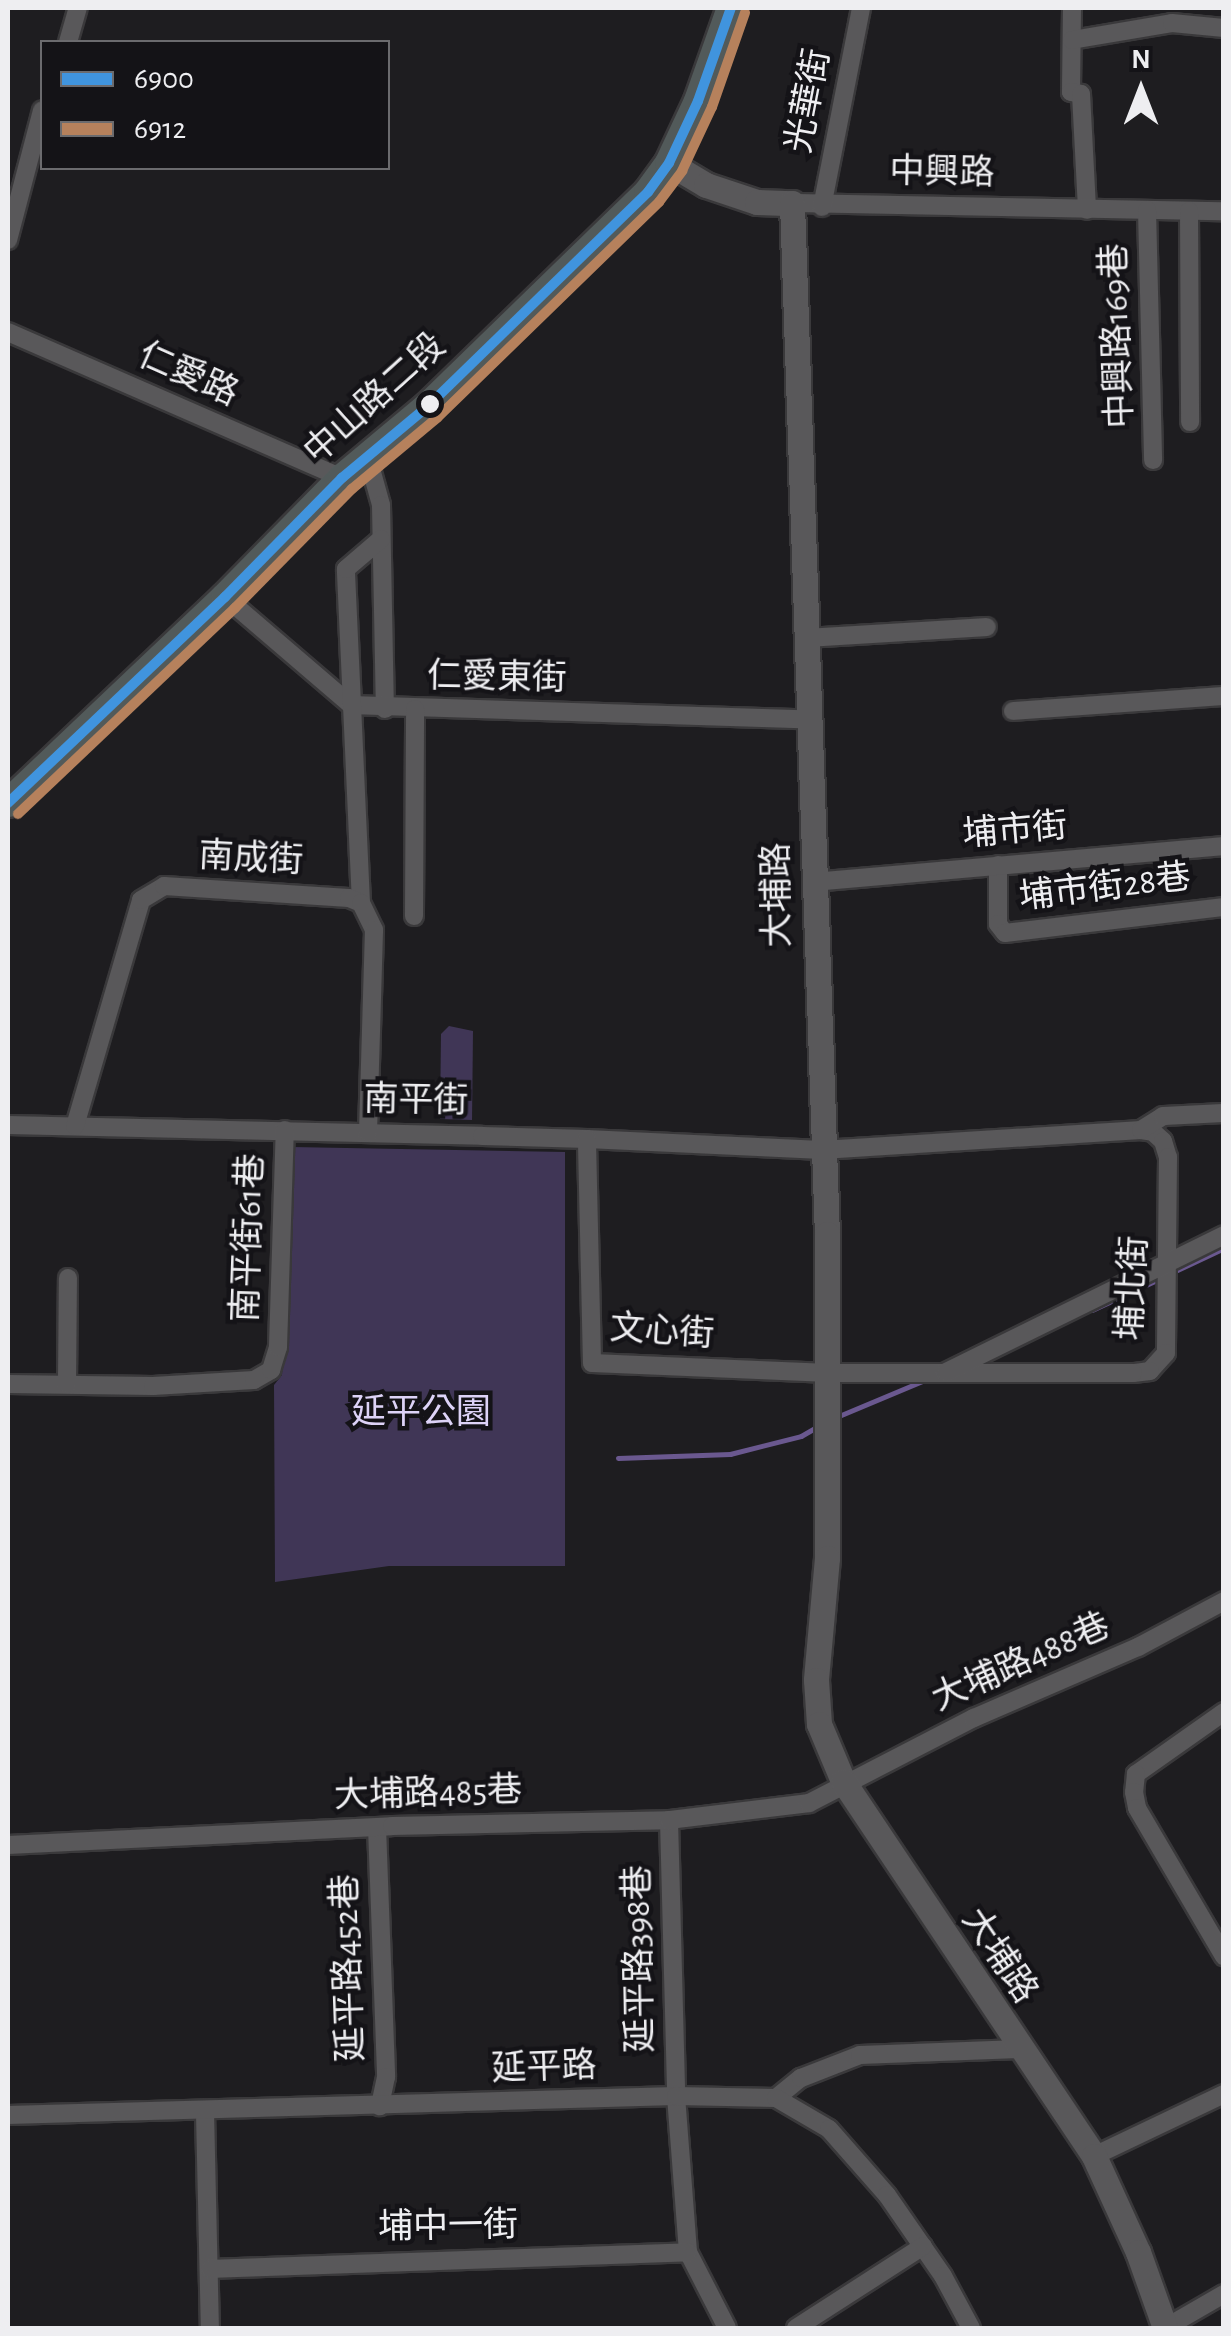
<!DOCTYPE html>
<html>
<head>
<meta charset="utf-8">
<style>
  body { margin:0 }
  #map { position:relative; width:1231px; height:2336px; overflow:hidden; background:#1e1d20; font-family:"Alegreya Sans","Noto Sans TC",sans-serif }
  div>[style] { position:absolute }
  .green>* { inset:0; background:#403656 }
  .stream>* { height:5px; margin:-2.5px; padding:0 2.5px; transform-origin:2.5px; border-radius:2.5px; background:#6a588f }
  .roads { filter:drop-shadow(2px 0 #3a393b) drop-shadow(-2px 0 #3a393b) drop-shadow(0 2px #3a393b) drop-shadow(0 -2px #3a393b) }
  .street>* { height:18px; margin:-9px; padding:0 9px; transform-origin:9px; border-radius:9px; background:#59585a }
  .secondary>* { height:25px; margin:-12.5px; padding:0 12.5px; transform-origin:12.5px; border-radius:12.5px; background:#59585a }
  .primary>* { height:28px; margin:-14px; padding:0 14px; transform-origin:14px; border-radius:14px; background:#525a5a }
  .bus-1>* { height:10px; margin:-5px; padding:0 5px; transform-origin:5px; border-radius:5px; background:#4094de }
  .bus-2>* { height:10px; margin:-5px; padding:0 5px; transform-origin:5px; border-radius:5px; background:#b6815c }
  .dots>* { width:28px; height:28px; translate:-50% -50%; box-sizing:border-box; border:5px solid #141317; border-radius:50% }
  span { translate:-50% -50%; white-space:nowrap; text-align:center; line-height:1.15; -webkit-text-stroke:9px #141317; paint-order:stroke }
  .street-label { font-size:35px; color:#eeeef1 }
  .park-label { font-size:35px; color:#ddd3f7 }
  .frame { position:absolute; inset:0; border:10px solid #eeeef1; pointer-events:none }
  .legend { position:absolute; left:40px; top:40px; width:350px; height:130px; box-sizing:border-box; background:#141317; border:2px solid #6b6b6e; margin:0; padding:12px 18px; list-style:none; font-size:30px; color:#eeeef1 }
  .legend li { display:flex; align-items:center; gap:20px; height:50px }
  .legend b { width:50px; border:2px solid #6b6b6e }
  .north { position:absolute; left:1091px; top:40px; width:100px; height:100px; -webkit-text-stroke:8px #141317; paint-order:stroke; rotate:0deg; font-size:28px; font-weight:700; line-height:40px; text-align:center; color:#eeeef1 }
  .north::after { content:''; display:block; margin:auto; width:35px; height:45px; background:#eeeef1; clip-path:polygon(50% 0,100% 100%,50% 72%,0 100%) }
</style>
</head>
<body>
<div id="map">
  <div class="green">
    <div style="clip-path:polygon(449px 1026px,473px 1031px,472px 1120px,440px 1119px,441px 1034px)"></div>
    <div style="clip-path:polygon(292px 1147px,565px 1152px,565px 1566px,389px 1566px,275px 1582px,274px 1385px,282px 1375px)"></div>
  </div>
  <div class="stream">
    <div style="left:1173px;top:1272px;width:56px;rotate:-25.2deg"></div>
    <div style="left:1092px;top:1310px;width:78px;rotate:-24.9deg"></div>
    <div style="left:834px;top:1418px;width:99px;rotate:-22.7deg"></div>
    <div style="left:618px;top:1458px;width:112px;rotate:-2deg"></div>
    <div style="left:730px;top:1454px;width:73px;rotate:-14.2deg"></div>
    <div style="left:801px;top:1436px;width:22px;rotate:-30deg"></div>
  </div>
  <div class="roads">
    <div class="street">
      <div style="left:1072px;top:8px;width:84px;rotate:90.7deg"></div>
      <div style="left:1071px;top:92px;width:10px;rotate:11deg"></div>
      <div style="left:1081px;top:94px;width:116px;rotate:87deg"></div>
      <div style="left:1072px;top:40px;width:101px;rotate:-9.6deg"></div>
      <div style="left:1172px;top:23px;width:52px;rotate:5.5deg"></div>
      <div style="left:68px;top:42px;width:35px;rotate:-74deg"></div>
      <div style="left:792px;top:203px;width:432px;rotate:1.1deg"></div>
      <div style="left:822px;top:207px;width:203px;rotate:-78.9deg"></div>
      <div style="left:1147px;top:210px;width:250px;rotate:88.6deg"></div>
      <div style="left:1189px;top:211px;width:211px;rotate:89.7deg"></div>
      <div style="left:8px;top:240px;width:134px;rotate:-75.3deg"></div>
      <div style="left:8px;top:332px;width:365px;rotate:23.6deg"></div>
      <div style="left:368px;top:458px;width:49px;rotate:74.5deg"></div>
      <div style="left:381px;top:505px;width:204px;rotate:88.9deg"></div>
      <div style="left:225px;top:597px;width:166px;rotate:40.6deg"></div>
      <div style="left:351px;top:705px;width:458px;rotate:1.8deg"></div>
      <div style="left:807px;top:638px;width:180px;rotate:-3.5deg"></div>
      <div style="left:1013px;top:711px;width:212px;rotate:-4.1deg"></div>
      <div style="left:998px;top:865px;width:59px;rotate:90deg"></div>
      <div style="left:998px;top:924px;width:11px;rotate:52deg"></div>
      <div style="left:1005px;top:933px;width:221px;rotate:-6.8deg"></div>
      <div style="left:813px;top:882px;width:413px;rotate:-5deg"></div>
      <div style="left:361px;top:903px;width:334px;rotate:-92.6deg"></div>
      <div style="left:346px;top:569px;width:46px;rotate:-40.6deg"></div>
      <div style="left:414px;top:916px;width:207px;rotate:-89.7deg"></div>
      <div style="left:8px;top:1125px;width:474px;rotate:1.3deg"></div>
      <div style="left:482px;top:1136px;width:105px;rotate:1.6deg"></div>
      <div style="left:587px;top:1139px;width:235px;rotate:2.7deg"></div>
      <div style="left:822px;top:1150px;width:320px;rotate:-3.6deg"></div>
      <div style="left:1141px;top:1130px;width:12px;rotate:9deg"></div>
      <div style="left:1153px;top:1132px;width:13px;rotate:42deg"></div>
      <div style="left:1163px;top:1141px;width:17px;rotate:73deg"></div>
      <div style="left:1168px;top:1157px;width:196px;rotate:90.6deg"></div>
      <div style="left:1166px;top:1353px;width:24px;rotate:132deg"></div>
      <div style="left:1150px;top:1371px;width:17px;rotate:173deg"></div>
      <div style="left:1133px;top:1373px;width:304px;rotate:180deg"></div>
      <div style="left:829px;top:1373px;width:237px;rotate:-177.6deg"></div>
      <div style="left:592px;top:1363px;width:224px;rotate:-91.3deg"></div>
      <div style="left:75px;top:1126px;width:235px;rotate:-73.7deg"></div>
      <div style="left:141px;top:900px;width:27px;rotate:-31deg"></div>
      <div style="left:164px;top:886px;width:185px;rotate:3.7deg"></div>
      <div style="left:349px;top:898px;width:13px;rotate:23deg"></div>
      <div style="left:361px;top:903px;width:30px;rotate:64deg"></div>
      <div style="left:374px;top:930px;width:203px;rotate:91.7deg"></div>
      <div style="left:1141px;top:1130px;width:26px;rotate:-32deg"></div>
      <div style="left:1163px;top:1116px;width:61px;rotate:-2.8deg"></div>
      <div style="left:946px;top:1372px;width:310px;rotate:-26.2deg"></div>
      <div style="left:8px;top:1384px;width:145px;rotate:0.8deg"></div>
      <div style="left:153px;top:1386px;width:101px;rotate:-3.4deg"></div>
      <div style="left:254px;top:1380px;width:20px;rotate:-30deg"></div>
      <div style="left:271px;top:1370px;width:24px;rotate:-73deg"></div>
      <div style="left:278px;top:1347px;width:217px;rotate:-88.2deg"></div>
      <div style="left:67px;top:1384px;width:106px;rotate:-89.5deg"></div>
      <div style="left:1224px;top:1712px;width:108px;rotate:144.8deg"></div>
      <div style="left:1136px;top:1774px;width:18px;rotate:96deg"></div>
      <div style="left:1134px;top:1792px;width:16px;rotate:79deg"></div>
      <div style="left:1137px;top:1808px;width:172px;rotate:59.6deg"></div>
      <div style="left:669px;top:1820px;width:276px;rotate:88.5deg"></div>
      <div style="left:676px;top:2096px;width:156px;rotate:85.6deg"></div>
      <div style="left:377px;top:1827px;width:250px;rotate:87.9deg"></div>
      <div style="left:386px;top:2077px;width:30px;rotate:102deg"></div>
      <div style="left:8px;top:1845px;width:384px;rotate:-2.8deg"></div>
      <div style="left:392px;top:1826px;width:277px;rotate:-1.2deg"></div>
      <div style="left:669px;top:1820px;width:141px;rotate:-6.9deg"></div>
      <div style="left:809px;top:1803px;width:186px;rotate:-27.3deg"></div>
      <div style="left:974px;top:1718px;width:179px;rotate:-23.4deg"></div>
      <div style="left:1138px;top:1647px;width:98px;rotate:-28.1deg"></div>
      <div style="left:776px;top:2098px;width:32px;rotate:-39deg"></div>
      <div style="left:801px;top:2078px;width:63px;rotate:-21.3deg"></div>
      <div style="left:860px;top:2055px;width:159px;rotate:-2.2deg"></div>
      <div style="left:205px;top:2112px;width:216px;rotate:88.7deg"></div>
      <div style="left:8px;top:2115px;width:668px;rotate:-1.63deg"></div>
      <div style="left:676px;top:2096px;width:100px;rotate:1.1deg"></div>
      <div style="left:776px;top:2098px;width:61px;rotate:30.3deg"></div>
      <div style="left:829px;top:2129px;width:88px;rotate:48.7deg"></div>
      <div style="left:887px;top:2195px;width:98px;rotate:55.3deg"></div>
      <div style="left:943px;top:2276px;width:59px;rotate:61.7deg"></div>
      <div style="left:1094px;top:2156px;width:144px;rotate:-25.5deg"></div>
      <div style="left:688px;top:2252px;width:85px;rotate:62.8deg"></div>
      <div style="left:210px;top:2269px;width:478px;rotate:-2deg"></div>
      <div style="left:796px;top:2328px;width:151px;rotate:-32.8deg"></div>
      <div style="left:1165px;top:2328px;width:68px;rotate:-30deg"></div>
    </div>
    <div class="secondary">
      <div style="left:669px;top:163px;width:43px;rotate:30.7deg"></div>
      <div style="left:706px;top:185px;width:54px;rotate:18.4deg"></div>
      <div style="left:757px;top:202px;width:35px;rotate:2deg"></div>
      <div style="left:792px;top:203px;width:1032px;rotate:88.06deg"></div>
      <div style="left:827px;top:1234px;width:324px;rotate:90deg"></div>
      <div style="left:827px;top:1558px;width:122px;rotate:95.2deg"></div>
      <div style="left:816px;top:1680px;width:44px;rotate:86.1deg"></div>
      <div style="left:819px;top:1724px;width:62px;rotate:67.2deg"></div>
      <div style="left:843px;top:1781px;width:451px;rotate:56.2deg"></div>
      <div style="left:1094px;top:2156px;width:106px;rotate:65.4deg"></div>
      <div style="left:1138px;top:2252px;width:81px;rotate:70.4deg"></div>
    </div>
    <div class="primary">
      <div style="left:8px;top:803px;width:299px;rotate:-43.5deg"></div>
      <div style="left:225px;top:597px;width:167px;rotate:-45.5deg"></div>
      <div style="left:342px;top:478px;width:111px;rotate:-39.9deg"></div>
      <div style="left:427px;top:407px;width:308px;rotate:-44.2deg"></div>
      <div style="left:648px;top:192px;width:36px;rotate:-54deg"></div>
      <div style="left:669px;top:163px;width:68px;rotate:-64.9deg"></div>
      <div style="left:698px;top:101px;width:99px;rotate:-70.5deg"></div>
    </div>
  </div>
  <div class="bus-1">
    <div style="left:8px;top:803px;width:299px;rotate:-43.5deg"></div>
    <div style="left:225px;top:597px;width:167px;rotate:-45.5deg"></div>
    <div style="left:342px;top:478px;width:111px;rotate:-39.9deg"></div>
    <div style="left:427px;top:407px;width:308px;rotate:-44.2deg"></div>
    <div style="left:648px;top:192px;width:36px;rotate:-54deg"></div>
    <div style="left:669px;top:163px;width:68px;rotate:-64.9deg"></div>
    <div style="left:698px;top:101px;width:99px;rotate:-70.5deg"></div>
  </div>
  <div class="bus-2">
    <div style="left:18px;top:814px;width:299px;rotate:-43.5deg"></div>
    <div style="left:235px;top:608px;width:167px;rotate:-45.5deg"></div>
    <div style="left:352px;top:489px;width:111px;rotate:-39.9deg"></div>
    <div style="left:437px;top:418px;width:310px;rotate:-44.2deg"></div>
    <div style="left:659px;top:202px;width:39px;rotate:-53deg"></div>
    <div style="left:682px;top:171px;width:71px;rotate:-64.9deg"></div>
    <div style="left:712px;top:107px;width:100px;rotate:-70.7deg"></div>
  </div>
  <div class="dots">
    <div style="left:430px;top:404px;background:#eeeef1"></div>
  </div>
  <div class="street-label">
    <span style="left:809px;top:101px;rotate:-79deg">光華街</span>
    <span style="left:942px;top:173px;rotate:1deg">中興路</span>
    <span style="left:1118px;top:336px;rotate:-92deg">中興路169巷</span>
    <span style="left:188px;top:375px;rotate:24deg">仁愛路</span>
    <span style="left:375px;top:399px;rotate:-42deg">中山路二段</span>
    <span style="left:497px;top:678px;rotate:1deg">仁愛東街</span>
    <span style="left:1015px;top:831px;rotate:-5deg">埔市街</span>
    <span style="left:251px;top:859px;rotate:3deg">南成街</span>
    <span style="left:1105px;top:888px;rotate:-7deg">埔市街28巷</span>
    <span style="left:778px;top:895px;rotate:-91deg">大埔路</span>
    <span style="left:416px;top:1101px;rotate:1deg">南平街</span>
    <span style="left:249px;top:1238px;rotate:-88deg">南平街61巷</span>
    <span style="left:1133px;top:1288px;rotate:-87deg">埔北街</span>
    <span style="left:662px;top:1332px;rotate:4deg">文心街</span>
    <span style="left:1021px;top:1663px;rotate:-24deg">大埔路488巷</span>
    <span style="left:428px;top:1794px;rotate:-2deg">大埔路485巷</span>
    <span style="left:999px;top:1956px;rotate:56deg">大埔路</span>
    <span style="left:640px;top:1959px;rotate:-91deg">延平路398巷</span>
    <span style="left:349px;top:1968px;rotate:-92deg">延平路452巷</span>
    <span style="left:544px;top:2068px;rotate:-2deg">延平路</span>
    <span style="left:448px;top:2227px;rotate:-1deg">埔中一街</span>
  </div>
  <div class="park-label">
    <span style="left:421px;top:1413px">延平公園</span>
  </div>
  <div class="frame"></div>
  <ul class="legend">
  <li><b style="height:12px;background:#4094de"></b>6900</li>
  <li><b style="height:12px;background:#b6815c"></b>6912</li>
  </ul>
  <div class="north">N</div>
</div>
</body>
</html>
